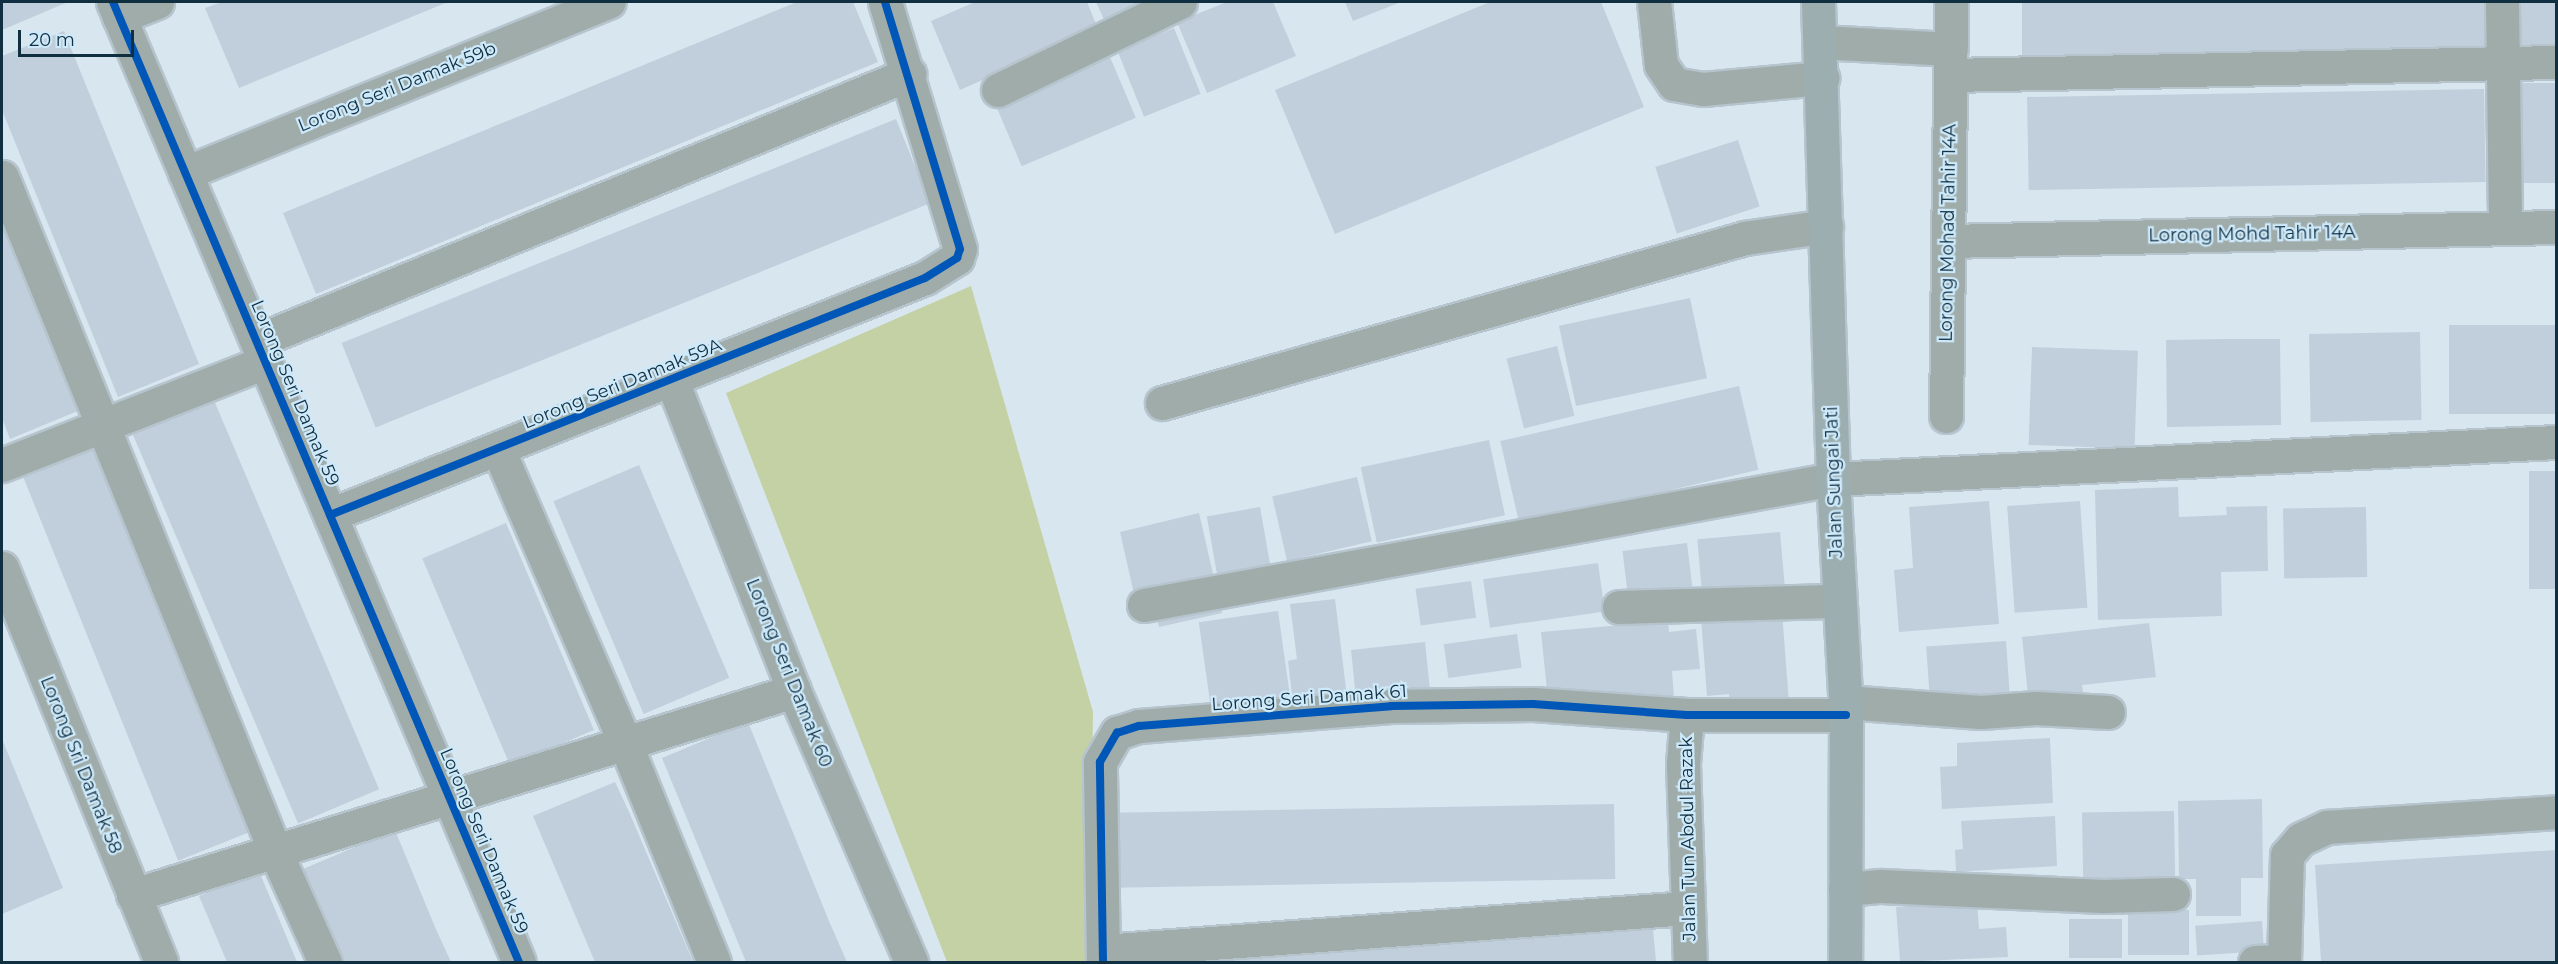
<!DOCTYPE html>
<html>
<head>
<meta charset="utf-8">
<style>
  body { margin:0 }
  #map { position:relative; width:2558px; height:964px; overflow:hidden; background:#d8e6f0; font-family:Montserrat,sans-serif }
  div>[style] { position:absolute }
  .green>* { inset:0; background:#c4d1a4 }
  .building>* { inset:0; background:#c1cfdc; transform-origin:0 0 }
  .roads { filter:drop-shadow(2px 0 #b6c4ce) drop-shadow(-2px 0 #b6c4ce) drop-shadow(0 2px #b6c4ce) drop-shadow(0 -2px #b6c4ce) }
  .minor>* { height:33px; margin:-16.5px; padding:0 16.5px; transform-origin:16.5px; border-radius:16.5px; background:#9facaa }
  .major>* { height:33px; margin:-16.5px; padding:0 16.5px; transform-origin:16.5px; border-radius:16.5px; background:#9caeaf }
  .cycleway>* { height:8px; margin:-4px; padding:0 4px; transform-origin:4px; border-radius:4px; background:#0057b8 }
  span { translate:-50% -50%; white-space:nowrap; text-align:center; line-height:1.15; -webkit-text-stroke:4.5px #cde9fa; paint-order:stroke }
  .street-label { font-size:18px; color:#102f40 }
  .frame { position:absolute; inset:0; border:3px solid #102f40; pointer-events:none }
  .scale { position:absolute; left:18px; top:30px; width:116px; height:27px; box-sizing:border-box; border:3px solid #102f40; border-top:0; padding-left:8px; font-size:18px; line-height:21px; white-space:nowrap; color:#102f40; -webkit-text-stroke:4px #cde9fa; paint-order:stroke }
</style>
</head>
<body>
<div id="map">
  <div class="green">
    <div style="clip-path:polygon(971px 286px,1093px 712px,1089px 962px,947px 962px,726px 393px)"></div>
  </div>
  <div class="building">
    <div style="clip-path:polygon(2px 2px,68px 2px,2px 30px)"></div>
    <div style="clip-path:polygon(222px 2px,448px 2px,239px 88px,205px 8px)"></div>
    <div style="clip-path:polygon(797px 2px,853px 2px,878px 62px,316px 294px,283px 213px)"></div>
    <div style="clip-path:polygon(975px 2px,1087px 2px,1098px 29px,960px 90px,931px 21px)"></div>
    <div style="clip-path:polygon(1096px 2px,1155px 2px,1106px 24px)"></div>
    <div style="clip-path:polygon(1227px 2px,1273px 2px,1296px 56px,1207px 93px,1177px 22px)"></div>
    <div style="clip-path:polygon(1345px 2px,1401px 2px,1353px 21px)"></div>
    <div style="clip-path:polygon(1490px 2px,1601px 2px,1644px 107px,1335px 234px,1275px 90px)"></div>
    <div style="left:2022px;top:2px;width:464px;height:64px"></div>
    <div style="left:2516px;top:2px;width:40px;height:54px"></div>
    <div style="left:1174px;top:28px;width:71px;height:61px;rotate:68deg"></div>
    <div style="clip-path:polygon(64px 31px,199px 364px,118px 397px,2px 110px,2px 56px)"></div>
    <div style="left:1110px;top:57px;width:66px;height:124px;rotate:67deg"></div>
    <div style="left:2517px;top:83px;width:39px;height:100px"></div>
    <div style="left:2484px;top:89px;width:93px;height:457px;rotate:89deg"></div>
    <div style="left:896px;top:119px;width:91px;height:598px;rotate:68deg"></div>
    <div style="left:1738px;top:140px;width:70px;height:87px;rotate:72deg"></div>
    <div style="clip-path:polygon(2px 206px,85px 408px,10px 439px,2px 418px)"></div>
    <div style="left:1690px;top:298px;width:82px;height:134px;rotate:78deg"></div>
    <div style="left:2449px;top:325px;width:107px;height:89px"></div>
    <div style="left:2420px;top:332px;width:88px;height:111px;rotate:89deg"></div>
    <div style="clip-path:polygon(2225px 339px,2280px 339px,2281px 425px,2167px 427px,2166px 340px)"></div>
    <div style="left:1557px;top:346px;width:72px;height:52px;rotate:76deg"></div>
    <div style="left:2032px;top:347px;width:106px;height:98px;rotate:2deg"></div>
    <div style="left:1739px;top:386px;width:86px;height:245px;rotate:77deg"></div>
    <div style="left:213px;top:398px;width:425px;height:88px;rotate:67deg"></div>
    <div style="left:1489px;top:440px;width:77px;height:131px;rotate:78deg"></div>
    <div style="left:99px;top:443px;width:417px;height:83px;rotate:68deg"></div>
    <div style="left:639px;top:465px;width:231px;height:93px;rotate:67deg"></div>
    <div style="left:2529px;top:471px;width:27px;height:118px"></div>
    <div style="left:1357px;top:477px;width:66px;height:87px;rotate:77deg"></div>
    <div style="clip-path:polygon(2178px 487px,2179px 517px,2227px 515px,2226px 507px,2267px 506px,2268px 571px,2221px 572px,2222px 616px,2098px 620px,2095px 490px)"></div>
    <div style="clip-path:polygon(1989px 501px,1999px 624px,1899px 632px,1894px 570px,1913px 568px,1909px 507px)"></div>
    <div style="left:2080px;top:501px;width:107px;height:73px;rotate:86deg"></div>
    <div style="left:1260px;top:507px;width:59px;height:54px;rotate:80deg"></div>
    <div style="left:2366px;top:507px;width:70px;height:83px;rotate:89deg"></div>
    <div style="clip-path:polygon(1199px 513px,1222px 613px,1159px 627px,1151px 590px,1134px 594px,1120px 532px)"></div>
    <div style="left:506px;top:523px;width:225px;height:91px;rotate:67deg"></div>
    <div style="left:1780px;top:532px;width:57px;height:83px;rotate:85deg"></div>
    <div style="left:1687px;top:543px;width:48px;height:65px;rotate:83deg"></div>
    <div style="left:1598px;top:563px;width:49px;height:116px;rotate:82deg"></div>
    <div style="left:1471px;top:581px;width:37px;height:56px;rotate:82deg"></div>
    <div style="clip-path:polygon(1335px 599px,1348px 705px,1294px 711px,1288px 661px,1297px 659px,1290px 604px)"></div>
    <div style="left:1278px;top:611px;width:92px;height:80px;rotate:82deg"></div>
    <div style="clip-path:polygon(1782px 612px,1789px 703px,1730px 707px,1729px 694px,1707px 696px,1701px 618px)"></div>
    <div style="clip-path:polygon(1668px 621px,1669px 632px,1696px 629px,1700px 669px,1672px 671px,1674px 698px,1548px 700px,1541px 632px)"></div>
    <div style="clip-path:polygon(2149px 623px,2156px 677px,2082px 685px,2084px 699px,2029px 705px,2022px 637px)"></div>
    <div style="left:1517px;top:634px;width:34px;height:74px;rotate:82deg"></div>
    <div style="left:2006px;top:641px;width:57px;height:80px;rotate:86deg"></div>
    <div style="clip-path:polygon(1425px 642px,1431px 700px,1356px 698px,1351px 650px)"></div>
    <div style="clip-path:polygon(748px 722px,829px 921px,847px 962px,746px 962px,662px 758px)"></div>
    <div style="clip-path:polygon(2050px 738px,2053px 803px,1942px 809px,1940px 767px,1957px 766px,1957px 743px)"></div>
    <div style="clip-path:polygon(2px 739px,63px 888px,2px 914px)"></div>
    <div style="clip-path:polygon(615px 782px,630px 814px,693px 962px,595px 962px,533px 816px)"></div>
    <div style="clip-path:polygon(2262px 799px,2263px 878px,2241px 878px,2241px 916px,2196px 916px,2196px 879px,2179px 879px,2178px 801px)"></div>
    <div style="left:1614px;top:804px;width:75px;height:502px;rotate:89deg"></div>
    <div style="left:2174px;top:811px;width:68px;height:92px;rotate:89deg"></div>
    <div style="clip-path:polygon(2055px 816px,2057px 866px,1956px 872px,1955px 850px,1963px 849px,1961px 821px)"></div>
    <div style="clip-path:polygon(395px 830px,435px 927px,451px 962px,343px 962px,303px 869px)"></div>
    <div style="clip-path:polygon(2556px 850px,2556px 962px,2321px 962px,2315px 865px)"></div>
    <div style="clip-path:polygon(259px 871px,297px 962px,227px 962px,199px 896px)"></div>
    <div style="clip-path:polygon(1977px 901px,1979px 929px,2006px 927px,2008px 957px,1900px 962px,1896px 907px)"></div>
    <div style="left:2128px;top:910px;width:61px;height:45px"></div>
    <div style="left:2122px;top:919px;width:39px;height:53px;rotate:90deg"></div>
    <div style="left:2262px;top:921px;width:30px;height:67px;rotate:86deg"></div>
    <div style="clip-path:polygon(1653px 929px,1656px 962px,1127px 962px,1481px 938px)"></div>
  </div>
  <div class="roads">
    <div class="minor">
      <div style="left:113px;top:2px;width:1042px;rotate:67.08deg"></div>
      <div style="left:1654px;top:2px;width:63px;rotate:83.7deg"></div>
      <div style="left:1661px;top:65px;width:23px;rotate:56deg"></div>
      <div style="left:1674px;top:84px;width:29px;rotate:10deg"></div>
      <div style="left:1703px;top:89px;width:120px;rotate:-5.3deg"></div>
      <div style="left:2502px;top:2px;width:225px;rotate:89.2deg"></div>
      <div style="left:119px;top:17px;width:41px;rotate:-21.5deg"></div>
      <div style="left:1820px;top:42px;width:131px;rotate:3.1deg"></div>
      <div style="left:1950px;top:75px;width:606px;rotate:-1.23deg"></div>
      <div style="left:998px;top:90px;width:202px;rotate:-25.8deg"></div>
      <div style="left:185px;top:173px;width:457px;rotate:-22deg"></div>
      <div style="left:2px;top:177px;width:727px;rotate:67.95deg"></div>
      <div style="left:275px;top:851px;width:122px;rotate:65.8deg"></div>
      <div style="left:1948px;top:241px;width:608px;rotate:-1.32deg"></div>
      <div style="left:257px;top:341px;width:705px;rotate:-22.27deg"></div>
      <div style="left:672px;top:381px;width:333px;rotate:68.5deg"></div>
      <div style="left:794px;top:691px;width:295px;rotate:66.6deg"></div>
      <div style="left:1162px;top:403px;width:606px;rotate:-15.8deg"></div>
      <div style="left:1745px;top:238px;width:82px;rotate:-8.4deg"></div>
      <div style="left:1946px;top:416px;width:414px;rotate:-89.3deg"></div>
      <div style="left:498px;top:449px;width:320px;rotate:66.6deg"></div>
      <div style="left:625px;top:743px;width:236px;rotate:67.9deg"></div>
      <div style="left:2px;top:465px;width:282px;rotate:-21.4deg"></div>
      <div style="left:330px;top:515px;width:640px;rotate:-21.72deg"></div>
      <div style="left:925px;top:278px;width:38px;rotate:-32deg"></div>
      <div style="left:957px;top:258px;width:9px;rotate:-72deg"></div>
      <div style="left:960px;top:249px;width:258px;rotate:-106.9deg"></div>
      <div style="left:2px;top:568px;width:425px;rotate:68deg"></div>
      <div style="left:1144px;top:605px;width:700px;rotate:-10.36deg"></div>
      <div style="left:1833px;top:479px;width:724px;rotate:-2.93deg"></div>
      <div style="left:1619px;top:607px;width:220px;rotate:-1.6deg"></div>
      <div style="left:1845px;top:702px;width:136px;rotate:4.2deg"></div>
      <div style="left:1981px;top:712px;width:55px;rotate:-4.2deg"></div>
      <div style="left:2036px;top:708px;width:72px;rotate:3.2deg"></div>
      <div style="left:1687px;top:715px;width:49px;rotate:94.7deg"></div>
      <div style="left:1683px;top:764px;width:198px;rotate:88deg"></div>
      <div style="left:1845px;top:889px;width:36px;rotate:-5deg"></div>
      <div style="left:1881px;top:886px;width:222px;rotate:2.6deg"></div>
      <div style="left:2103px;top:896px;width:70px;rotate:-1.6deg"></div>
      <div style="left:133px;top:895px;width:692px;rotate:-17.15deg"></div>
      <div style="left:1103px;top:951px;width:586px;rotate:-4.21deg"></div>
      <div style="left:1103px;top:962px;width:200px;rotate:-90.9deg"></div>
      <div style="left:1100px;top:762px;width:34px;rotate:-60deg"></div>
      <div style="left:1117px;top:733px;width:23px;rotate:-18deg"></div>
      <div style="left:1139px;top:726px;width:253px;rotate:-4.5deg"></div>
      <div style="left:1391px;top:706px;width:142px;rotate:-0.8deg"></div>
      <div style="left:1533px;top:704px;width:154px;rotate:4.1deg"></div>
      <div style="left:1687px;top:715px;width:159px"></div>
      <div style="left:2255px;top:962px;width:29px;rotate:-2deg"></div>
      <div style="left:2284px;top:962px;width:107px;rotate:-88.4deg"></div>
      <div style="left:2287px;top:855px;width:21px;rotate:-49deg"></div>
      <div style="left:2301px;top:839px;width:29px;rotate:-25deg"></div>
      <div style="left:2327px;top:827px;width:229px;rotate:-3.7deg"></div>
    </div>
    <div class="major">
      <div style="left:1818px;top:2px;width:477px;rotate:88.2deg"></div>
      <div style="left:1833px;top:479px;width:236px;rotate:86.8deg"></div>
      <div style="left:1846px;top:715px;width:247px;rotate:90.2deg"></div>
    </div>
  </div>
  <div class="cycleway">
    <div style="left:113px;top:2px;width:1042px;rotate:67.08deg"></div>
    <div style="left:330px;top:515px;width:640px;rotate:-21.72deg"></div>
    <div style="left:925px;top:278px;width:38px;rotate:-32deg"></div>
    <div style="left:957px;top:258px;width:9px;rotate:-72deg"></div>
    <div style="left:960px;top:249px;width:258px;rotate:-106.9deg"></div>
    <div style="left:1103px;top:962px;width:200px;rotate:-90.9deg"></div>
    <div style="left:1100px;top:762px;width:34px;rotate:-60deg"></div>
    <div style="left:1117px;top:733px;width:23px;rotate:-18deg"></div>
    <div style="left:1139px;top:726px;width:253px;rotate:-4.5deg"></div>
    <div style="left:1391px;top:706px;width:142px;rotate:-0.8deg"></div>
    <div style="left:1533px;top:704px;width:154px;rotate:4.1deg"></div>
    <div style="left:1687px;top:715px;width:159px"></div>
  </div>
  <div class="street-label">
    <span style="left:397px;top:87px;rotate:-22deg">Lorong Seri Damak 59b</span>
    <span style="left:1948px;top:233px;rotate:-89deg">Lorong Mohad Tahir 14A</span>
    <span style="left:2252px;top:234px;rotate:-1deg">Lorong Mohd Tahir 14A</span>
    <span style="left:622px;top:384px;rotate:-22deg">Lorong Seri Damak 59A</span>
    <span style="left:295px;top:393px;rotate:67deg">Lorong Seri Damak 59</span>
    <span style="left:1834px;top:482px;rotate:-92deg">Jalan Sungai Jati</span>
    <span style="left:789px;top:673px;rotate:68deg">Lorong Seri Damak 60</span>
    <span style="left:1309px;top:698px;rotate:-4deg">Lorong Seri Damak 61</span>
    <span style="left:81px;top:765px;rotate:68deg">Lorong Sri Damak 58</span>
    <span style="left:1688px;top:839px;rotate:-91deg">Jalan Tun Abdul Razak</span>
    <span style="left:484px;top:841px;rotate:67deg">Lorong Seri Damak 59</span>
  </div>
  <div class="frame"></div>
  <div class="scale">20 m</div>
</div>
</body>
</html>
